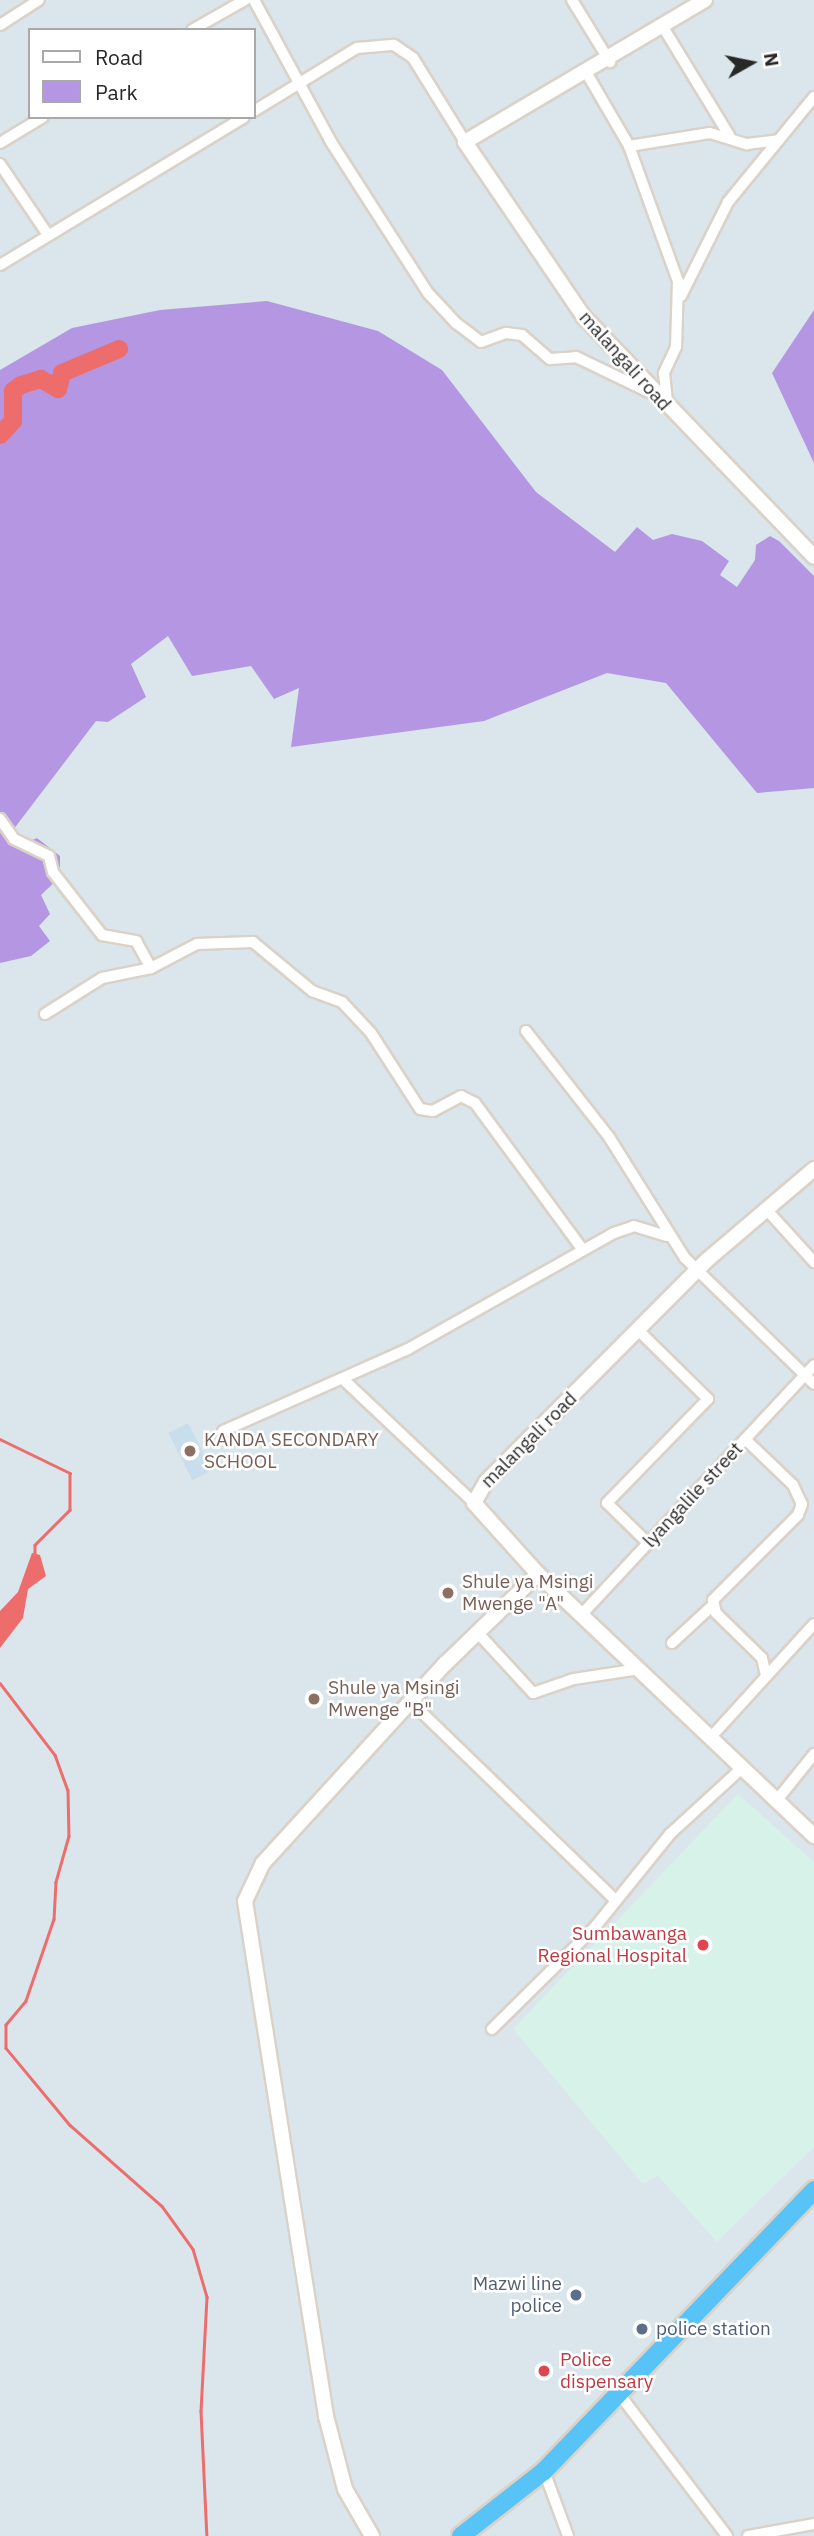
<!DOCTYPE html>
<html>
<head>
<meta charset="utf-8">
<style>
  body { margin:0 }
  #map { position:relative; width:814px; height:2536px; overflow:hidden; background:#dae6eb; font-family:"IBM Plex Sans",sans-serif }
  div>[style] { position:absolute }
  .education>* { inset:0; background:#c9deed; transform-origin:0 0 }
  .medical>* { inset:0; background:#d7f2e9 }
  .green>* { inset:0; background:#b496e2 }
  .water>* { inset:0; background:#ed6d6d }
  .stream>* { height:2.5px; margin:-1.25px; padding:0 1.25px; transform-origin:1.25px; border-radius:1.25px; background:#ed6d6d }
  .river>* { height:18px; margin:-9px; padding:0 9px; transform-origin:9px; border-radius:9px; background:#ed6d6d }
  .roads { filter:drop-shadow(2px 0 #dad2c8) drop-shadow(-2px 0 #dad2c8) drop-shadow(0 2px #dad2c8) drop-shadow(0 -2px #dad2c8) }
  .minor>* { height:10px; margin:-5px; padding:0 5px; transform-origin:5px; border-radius:5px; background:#fff }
  .tertiary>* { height:14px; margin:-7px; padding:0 7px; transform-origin:7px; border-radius:7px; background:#fff }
  .trunk>* { height:18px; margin:-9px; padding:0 9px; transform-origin:9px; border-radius:9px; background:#57c3f6 }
  .dots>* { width:19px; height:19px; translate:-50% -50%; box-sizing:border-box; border:4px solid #fff; border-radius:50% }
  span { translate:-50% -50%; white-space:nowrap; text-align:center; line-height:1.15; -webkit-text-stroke:5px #fff; paint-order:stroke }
  .street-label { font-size:19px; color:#282828 }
  .education-label { font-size:19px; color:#785e54 }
  .left { translate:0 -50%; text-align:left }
  .health-label { font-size:19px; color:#be3a42 }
  .right { translate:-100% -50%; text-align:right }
  .service-label { font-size:19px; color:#4e5e75 }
  .legend { position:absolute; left:28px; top:28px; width:228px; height:91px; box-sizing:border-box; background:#fff; border:2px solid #a9a9a9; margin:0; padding:9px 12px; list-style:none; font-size:21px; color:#282828 }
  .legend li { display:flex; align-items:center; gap:14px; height:35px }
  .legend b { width:35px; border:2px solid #a9a9a9 }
  .north { position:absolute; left:716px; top:28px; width:70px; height:70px; -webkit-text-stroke:5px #fff; paint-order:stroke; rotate:81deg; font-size:19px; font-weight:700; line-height:28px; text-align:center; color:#282828 }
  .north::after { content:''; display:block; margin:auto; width:24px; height:32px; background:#282828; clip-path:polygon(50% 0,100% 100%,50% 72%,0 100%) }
</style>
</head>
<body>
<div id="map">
  <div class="education">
    <div style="left:188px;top:1423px;width:53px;height:22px;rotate:63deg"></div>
  </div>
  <div class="medical">
    <div style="clip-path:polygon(738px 1794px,814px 1862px,814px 2147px,717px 2242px,658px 2176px,643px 2184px,513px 2029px)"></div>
  </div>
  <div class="green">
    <div style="clip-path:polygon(267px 301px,378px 331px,442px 370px,536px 492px,615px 552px,637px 527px,653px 540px,672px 534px,702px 541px,729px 561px,720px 575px,737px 587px,755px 560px,756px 545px,770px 536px,779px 541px,814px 576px,814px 788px,757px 793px,666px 683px,607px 673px,484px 721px,291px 747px,299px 688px,274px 699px,251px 666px,192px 676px,168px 636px,131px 664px,146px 697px,108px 722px,96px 721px,13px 830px,25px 843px,37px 838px,60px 856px,60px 877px,41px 895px,50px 914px,39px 926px,50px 941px,31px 956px,0 963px,0 370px,72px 328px,160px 310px)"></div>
    <div style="clip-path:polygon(814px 310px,814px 463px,772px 373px)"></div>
  </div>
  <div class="water">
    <div style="clip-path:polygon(32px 1553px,40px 1555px,46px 1576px,28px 1589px,23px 1618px,0 1648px,0 1611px,18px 1592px)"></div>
  </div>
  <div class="stream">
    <div style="left:0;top:1439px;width:78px;rotate:25.9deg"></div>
    <div style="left:70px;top:1473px;width:37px;rotate:90deg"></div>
    <div style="left:70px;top:1510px;width:49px;rotate:135deg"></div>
    <div style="left:35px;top:1545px;width:10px;rotate:90deg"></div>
    <div style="left:0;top:1683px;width:91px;rotate:52.6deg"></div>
    <div style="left:55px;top:1755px;width:37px;rotate:70deg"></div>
    <div style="left:68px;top:1790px;width:46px;rotate:88.8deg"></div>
    <div style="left:69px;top:1836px;width:48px;rotate:105.8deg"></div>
    <div style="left:56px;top:1882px;width:37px;rotate:93deg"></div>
    <div style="left:54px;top:1919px;width:87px;rotate:108.9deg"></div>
    <div style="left:26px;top:2001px;width:31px;rotate:130deg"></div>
    <div style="left:6px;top:2025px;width:23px;rotate:90deg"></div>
    <div style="left:6px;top:2048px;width:100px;rotate:50.3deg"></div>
    <div style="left:70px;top:2125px;width:123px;rotate:41.4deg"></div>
    <div style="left:162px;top:2206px;width:53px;rotate:54.2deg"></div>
    <div style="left:193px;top:2249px;width:50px;rotate:73.7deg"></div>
    <div style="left:207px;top:2297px;width:114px;rotate:93deg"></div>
    <div style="left:201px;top:2411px;width:125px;rotate:87.3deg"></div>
  </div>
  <div class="river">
    <div style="left:0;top:435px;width:19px;rotate:-47deg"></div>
    <div style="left:13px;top:421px;width:30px;rotate:-90deg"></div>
    <div style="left:13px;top:391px;width:10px;rotate:-37deg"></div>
    <div style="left:21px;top:385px;width:21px;rotate:-17deg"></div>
    <div style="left:41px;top:379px;width:20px;rotate:30deg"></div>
    <div style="left:58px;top:389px;width:16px;rotate:-76deg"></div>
    <div style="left:62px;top:373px;width:62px;rotate:-22.8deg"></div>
  </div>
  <div class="roads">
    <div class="minor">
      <div style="left:254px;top:0;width:162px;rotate:61.5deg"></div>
      <div style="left:331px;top:142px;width:179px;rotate:57.3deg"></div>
      <div style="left:428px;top:293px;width:41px;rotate:47deg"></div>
      <div style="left:456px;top:323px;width:31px;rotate:37deg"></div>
      <div style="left:481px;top:342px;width:27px;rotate:-20deg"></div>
      <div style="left:506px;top:333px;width:16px;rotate:7deg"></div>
      <div style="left:522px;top:335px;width:37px;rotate:41deg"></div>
      <div style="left:550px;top:359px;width:26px;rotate:-4deg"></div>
      <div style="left:576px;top:357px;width:88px;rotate:25.7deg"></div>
      <div style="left:572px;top:0;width:73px;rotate:58.5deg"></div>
      <div style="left:0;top:25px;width:46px;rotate:-32.7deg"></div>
      <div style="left:663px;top:27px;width:127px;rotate:58.6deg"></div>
      <div style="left:192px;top:30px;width:61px;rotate:-29.5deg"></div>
      <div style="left:586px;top:72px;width:86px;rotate:59.8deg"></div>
      <div style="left:629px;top:146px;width:144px;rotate:70.1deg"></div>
      <div style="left:678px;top:281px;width:66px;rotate:91.7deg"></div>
      <div style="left:676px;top:347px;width:29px;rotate:115deg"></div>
      <div style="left:664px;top:373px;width:30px;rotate:84deg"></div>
      <div style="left:254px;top:111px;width:121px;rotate:-31.5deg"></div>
      <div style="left:357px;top:48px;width:37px;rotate:-5deg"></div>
      <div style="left:394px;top:45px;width:23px;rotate:34deg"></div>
      <div style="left:413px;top:58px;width:99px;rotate:58.2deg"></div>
      <div style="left:0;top:143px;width:50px;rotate:-31.2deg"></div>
      <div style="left:629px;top:146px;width:82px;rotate:-9.1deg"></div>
      <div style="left:710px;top:133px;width:39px;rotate:17deg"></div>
      <div style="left:747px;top:144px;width:32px;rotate:-7deg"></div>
      <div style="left:0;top:164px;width:86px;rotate:55.9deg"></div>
      <div style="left:0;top:265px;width:285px;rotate:-31.2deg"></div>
      <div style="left:681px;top:296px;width:105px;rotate:-63.4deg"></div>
      <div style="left:728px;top:202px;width:136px;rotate:-50.7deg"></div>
      <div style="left:0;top:819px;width:24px;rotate:55deg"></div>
      <div style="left:14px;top:839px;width:39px;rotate:26deg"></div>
      <div style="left:49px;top:856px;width:16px;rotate:76deg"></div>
      <div style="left:53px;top:872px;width:80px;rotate:52.1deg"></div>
      <div style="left:102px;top:935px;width:35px;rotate:10deg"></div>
      <div style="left:136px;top:941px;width:31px;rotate:61deg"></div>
      <div style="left:45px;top:1014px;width:67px;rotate:-32.3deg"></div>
      <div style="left:102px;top:978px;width:50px;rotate:-11.5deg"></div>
      <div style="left:151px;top:968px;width:52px;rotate:-27.6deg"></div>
      <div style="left:197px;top:944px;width:56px;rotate:-2deg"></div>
      <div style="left:253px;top:942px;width:77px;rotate:39.7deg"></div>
      <div style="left:312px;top:991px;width:32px;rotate:20deg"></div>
      <div style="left:342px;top:1002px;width:42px;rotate:46.9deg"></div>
      <div style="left:371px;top:1033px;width:90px;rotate:57.2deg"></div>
      <div style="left:420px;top:1109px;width:13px;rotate:9deg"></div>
      <div style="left:433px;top:1111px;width:32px;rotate:-28deg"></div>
      <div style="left:461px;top:1096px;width:16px;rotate:27deg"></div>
      <div style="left:475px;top:1103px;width:182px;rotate:53.7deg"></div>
      <div style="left:526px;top:1031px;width:135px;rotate:51.9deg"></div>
      <div style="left:609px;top:1137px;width:143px;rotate:57.9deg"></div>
      <div style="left:685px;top:1258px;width:180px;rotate:44.3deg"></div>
      <div style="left:766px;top:1209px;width:72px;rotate:47.8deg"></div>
      <div style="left:639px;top:1331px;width:97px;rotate:44.6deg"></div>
      <div style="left:708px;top:1399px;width:145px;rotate:134.2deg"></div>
      <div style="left:607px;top:1503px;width:57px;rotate:44.3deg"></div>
      <div style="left:344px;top:1380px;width:179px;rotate:43.4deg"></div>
      <div style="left:223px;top:1431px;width:202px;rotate:-23.9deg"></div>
      <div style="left:408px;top:1349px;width:236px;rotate:-29.4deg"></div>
      <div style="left:614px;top:1233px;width:21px;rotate:-19deg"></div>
      <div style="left:634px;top:1226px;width:34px;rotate:17deg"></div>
      <div style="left:745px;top:1439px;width:66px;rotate:43.8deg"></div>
      <div style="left:793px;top:1485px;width:21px;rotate:65deg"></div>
      <div style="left:802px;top:1504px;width:12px;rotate:110deg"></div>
      <div style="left:798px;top:1515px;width:120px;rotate:135deg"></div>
      <div style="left:713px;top:1600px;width:13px;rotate:77deg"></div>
      <div style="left:716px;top:1613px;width:64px;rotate:44.4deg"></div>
      <div style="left:762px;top:1658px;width:18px;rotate:77deg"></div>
      <div style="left:582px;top:1614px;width:340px;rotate:-47deg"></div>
      <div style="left:477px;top:1632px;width:83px;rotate:47.4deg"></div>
      <div style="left:533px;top:1693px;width:43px;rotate:-18.9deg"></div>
      <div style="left:574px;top:1679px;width:66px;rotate:-8.7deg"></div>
      <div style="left:672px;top:1643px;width:54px;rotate:-42.8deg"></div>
      <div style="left:411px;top:1702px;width:284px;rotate:44.1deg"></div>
      <div style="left:712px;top:1736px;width:151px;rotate:-47.7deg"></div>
      <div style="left:777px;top:1800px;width:59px;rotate:-51.2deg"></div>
      <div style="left:492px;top:2029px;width:145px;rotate:-44.7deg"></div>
      <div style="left:595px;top:1927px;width:119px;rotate:-51.1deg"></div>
      <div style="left:670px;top:1834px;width:99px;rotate:-42.5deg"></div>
      <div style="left:620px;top:2395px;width:177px;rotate:52.8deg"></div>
      <div style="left:544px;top:2471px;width:69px;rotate:69.7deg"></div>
      <div style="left:748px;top:2536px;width:67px;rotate:-10.3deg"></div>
    </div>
    <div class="tertiary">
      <div style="left:705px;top:0;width:279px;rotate:149.4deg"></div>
      <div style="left:465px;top:142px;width:212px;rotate:55.8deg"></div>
      <div style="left:584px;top:317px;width:332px;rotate:46.2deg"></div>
      <div style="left:814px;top:1169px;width:140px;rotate:139.6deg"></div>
      <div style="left:707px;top:1260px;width:313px;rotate:134.9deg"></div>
      <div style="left:486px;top:1482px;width:24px;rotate:120deg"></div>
      <div style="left:474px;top:1503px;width:96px;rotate:48deg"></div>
      <div style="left:538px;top:1574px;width:381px;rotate:43.5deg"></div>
      <div style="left:372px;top:2536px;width:54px;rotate:-119.9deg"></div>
      <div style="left:345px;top:2489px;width:75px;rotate:-104.6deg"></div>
      <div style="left:326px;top:2416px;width:521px;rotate:-98.94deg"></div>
      <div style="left:245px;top:1901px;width:42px;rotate:-64.7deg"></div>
      <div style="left:263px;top:1863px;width:270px;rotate:-47.6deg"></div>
      <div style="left:445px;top:1664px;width:129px;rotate:-44.1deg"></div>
    </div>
    <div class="trunk">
      <div style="left:461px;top:2536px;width:105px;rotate:-38.1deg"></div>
      <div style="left:544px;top:2471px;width:390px;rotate:-46.1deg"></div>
    </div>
  </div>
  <div class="dots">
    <div style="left:190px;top:1451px;background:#8d6e63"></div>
    <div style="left:448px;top:1593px;background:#8d6e63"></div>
    <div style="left:314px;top:1699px;background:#8d6e63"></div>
    <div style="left:703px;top:1945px;background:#e0444e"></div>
    <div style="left:576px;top:2295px;background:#5c6f8a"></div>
    <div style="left:642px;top:2329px;background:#5c6f8a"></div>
    <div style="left:544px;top:2371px;background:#e0444e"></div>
  </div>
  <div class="street-label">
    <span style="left:625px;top:361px;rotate:48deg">malangali road</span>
    <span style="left:529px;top:1440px;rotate:-45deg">malangali road</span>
    <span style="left:693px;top:1495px;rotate:-47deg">lyangalile street</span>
  </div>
  <div class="education-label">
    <span class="left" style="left:204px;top:1451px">KANDA SECONDARY<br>SCHOOL</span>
    <span class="left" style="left:462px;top:1593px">Shule ya Msingi<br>Mwenge "A"</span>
    <span class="left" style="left:328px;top:1699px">Shule ya Msingi<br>Mwenge "B"</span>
  </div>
  <div class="health-label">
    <span class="right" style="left:687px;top:1945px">Sumbawanga<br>Regional Hospital</span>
    <span class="left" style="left:560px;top:2371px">Police<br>dispensary</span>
  </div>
  <div class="service-label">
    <span class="right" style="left:562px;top:2295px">Mazwi line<br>police</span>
    <span class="left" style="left:656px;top:2329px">police station</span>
  </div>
  <ul class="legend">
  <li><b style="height:9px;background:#fff"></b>Road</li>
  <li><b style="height:19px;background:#b496e2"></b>Park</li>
  </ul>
  <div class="north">N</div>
</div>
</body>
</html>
